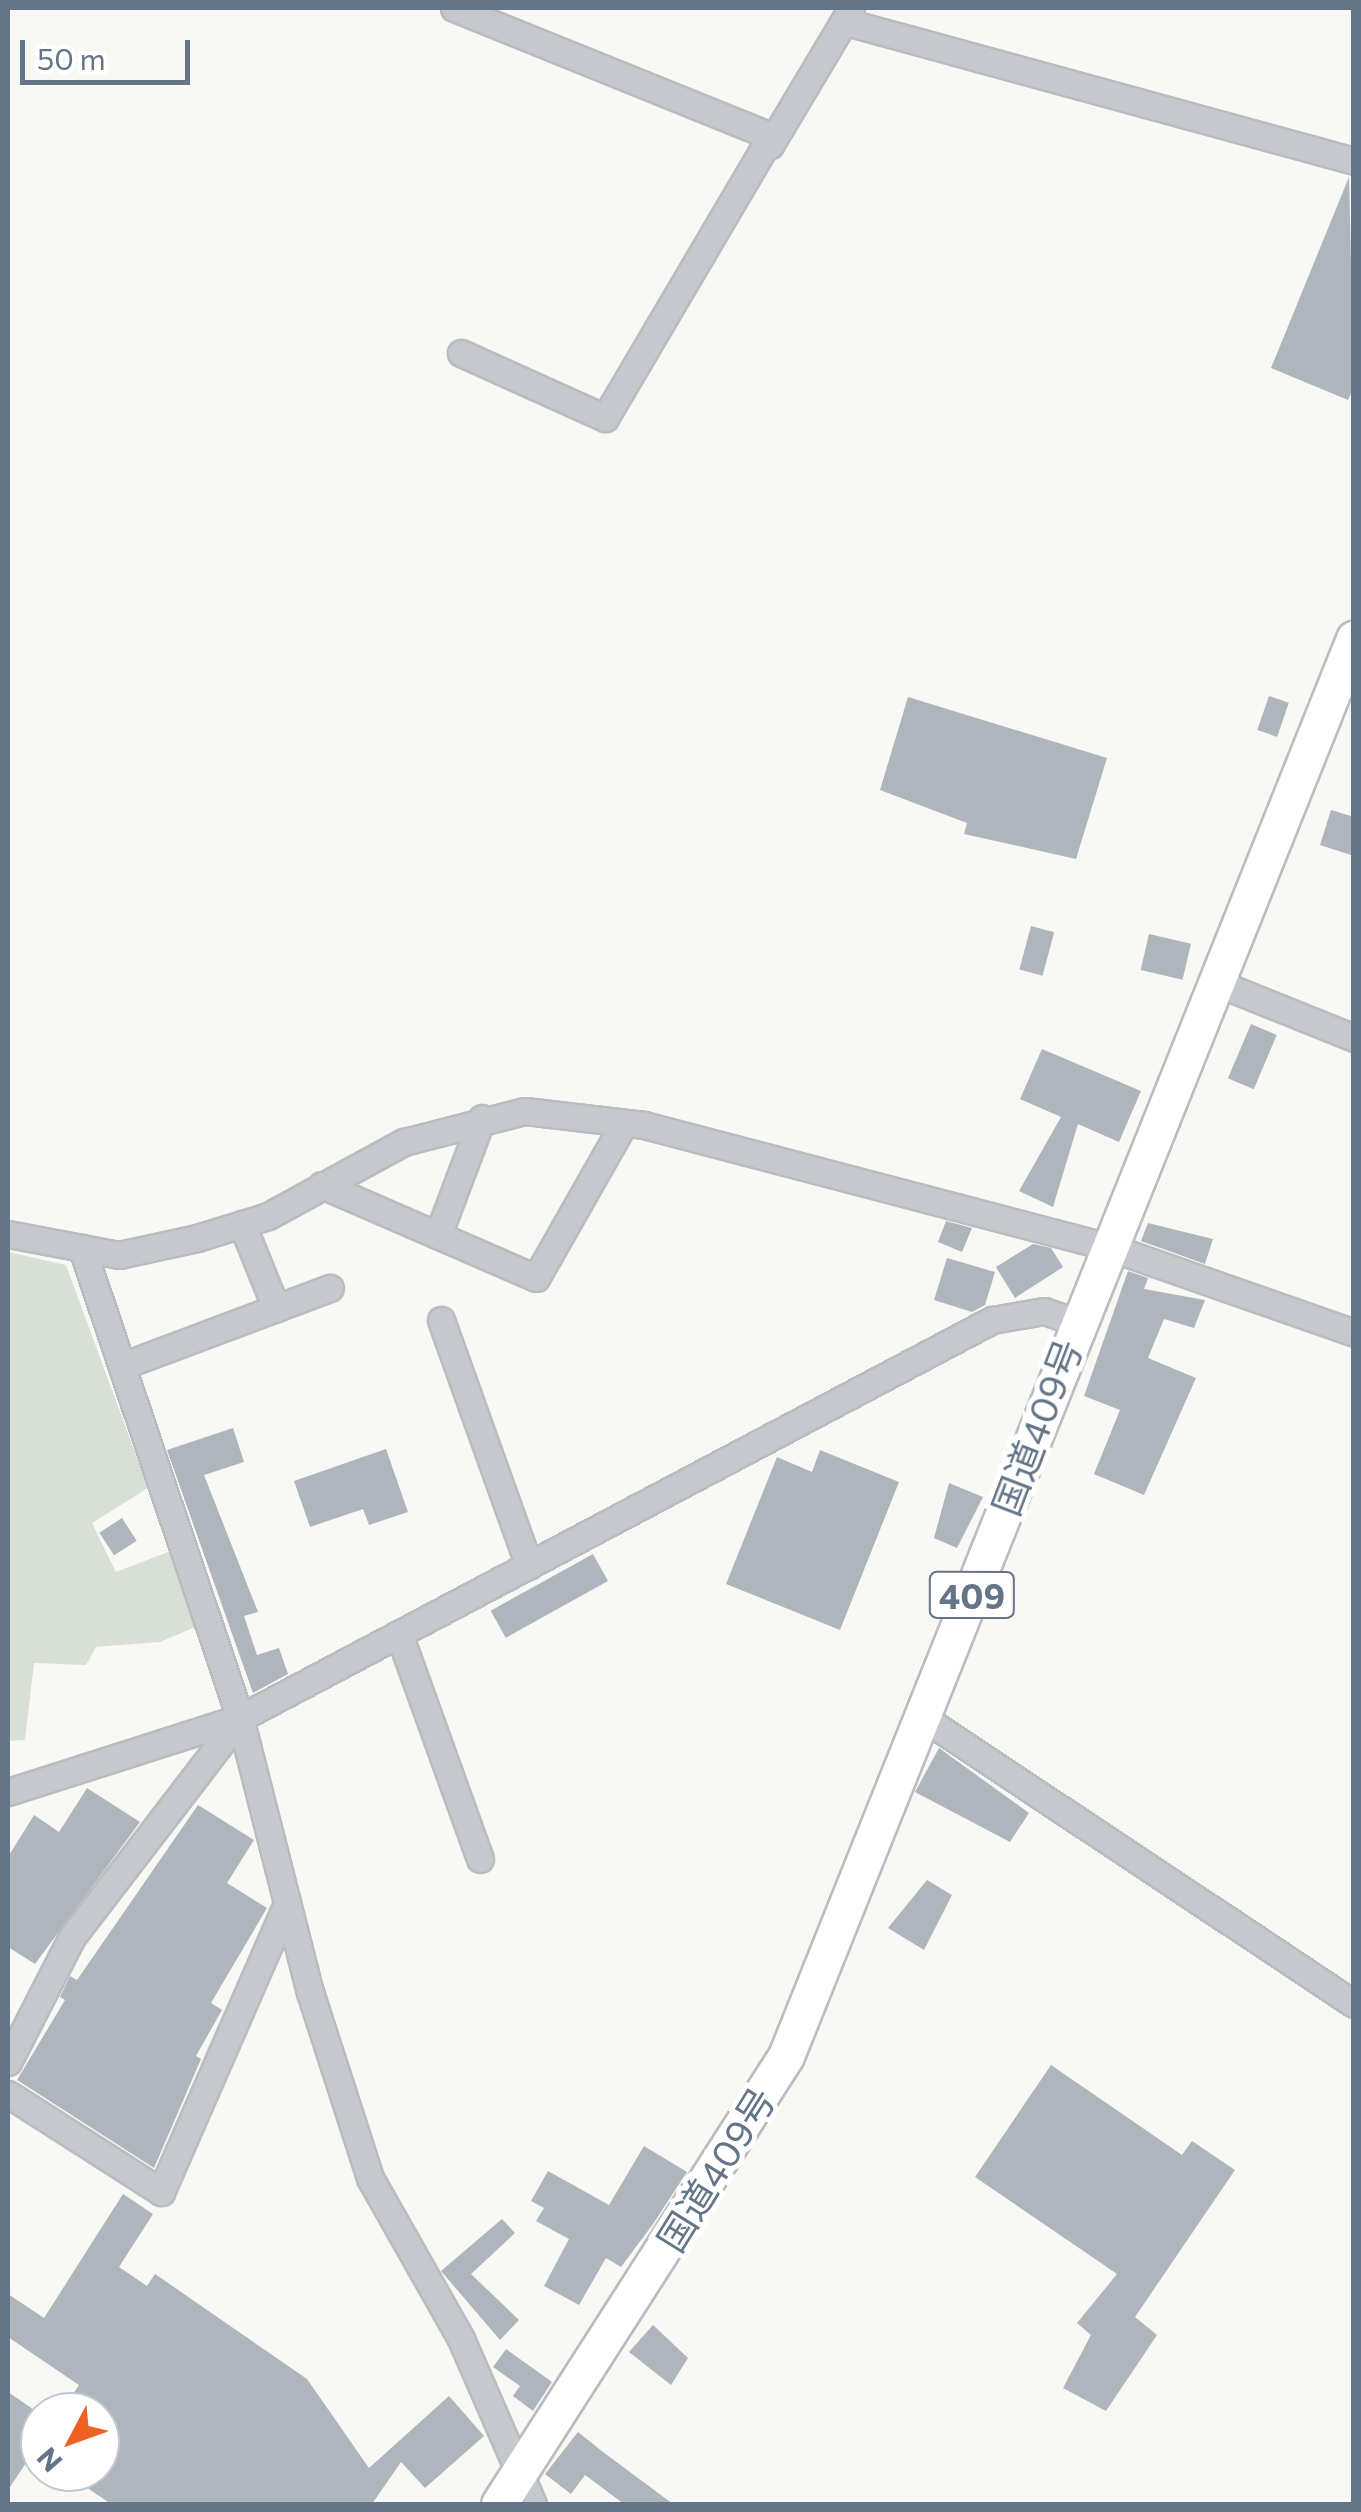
<!DOCTYPE html>
<html>
<head>
<meta charset="utf-8">
<style>
  body { margin:0 }
  #map { position:relative; width:1361px; height:2512px; overflow:hidden; background:#f8f8f5; font-family:Commissioner,"Noto Sans JP",sans-serif }
  div>[style] { position:absolute }
  .green>* { inset:0; background:#d8e0d6 }
  .building>* { inset:0; background:#aeb5bc; transform-origin:0 0 }
  .roads { filter:drop-shadow(2px 0 #b9bcc0) drop-shadow(-2px 0 #b9bcc0) drop-shadow(0 2px #b9bcc0) drop-shadow(0 -2px #b9bcc0) }
  .minor>* { height:25px; margin:-12.5px; padding:0 12.5px; transform-origin:12.5px; border-radius:12.5px; background:#c5c8cd }
  .highway>* { height:35px; margin:-17.5px; padding:0 17.5px; transform-origin:17.5px; border-radius:17.5px; background:#fff }
  span { translate:-50% -50%; white-space:nowrap; text-align:center; line-height:1.15; -webkit-text-stroke:10px #fff; paint-order:stroke }
  .shield-label span { padding:2px 8px; background:#fff; border:2px solid; border-radius:8px; -webkit-text-stroke-width:0 }
  .shield-label { font-size:35px; color:#657588; font-weight:700 }
  .street-label { font-size:38px; color:#657588 }
  .frame { position:absolute; inset:0; border:10px solid #657588; pointer-events:none }
  .north { position:absolute; left:20px; top:2392px; width:100px; height:100px; box-sizing:border-box; background:#fff; border:2px solid #c1c8cf; border-radius:50%; rotate:229deg; font-size:28px; font-weight:700; line-height:40px; text-align:center; color:#657588 }
  .north::after { content:''; display:block; margin:auto; width:35px; height:45px; background:#ed6220; clip-path:polygon(50% 0,100% 100%,50% 72%,0 100%) }
  .scale { position:absolute; left:20px; top:40px; width:170px; height:45px; box-sizing:border-box; border:5px solid #657588; border-top:0; padding-left:12px; font-size:30px; line-height:35px; white-space:nowrap; color:#657588; -webkit-text-stroke:8px #fff; paint-order:stroke }
</style>
</head>
<body>
<div id="map">
  <div class="green">
    <div style="clip-path:polygon(8px 1252px,66px 1265px,148px 1488px,92px 1523px,116px 1572px,173px 1550px,200px 1625px,160px 1642px,96px 1647px,86px 1665px,34px 1663px,25px 1740px,8px 1741px)"></div>
  </div>
  <div class="building">
    <div style="clip-path:polygon(1349px 177px,1354px 386px,1348px 400px,1271px 368px)"></div>
    <div style="left:1269px;top:696px;width:21px;height:36px;rotate:19deg"></div>
    <div style="clip-path:polygon(908px 697px,1107px 758px,1076px 859px,964px 834px,967px 823px,880px 790px)"></div>
    <div style="clip-path:polygon(1331px 810px,1354px 817px,1354px 856px,1320px 845px)"></div>
    <div style="left:1031px;top:926px;width:24px;height:45px;rotate:15deg"></div>
    <div style="left:1149px;top:934px;width:43px;height:37px;rotate:13deg"></div>
    <div style="left:1251px;top:1024px;width:28px;height:59px;rotate:23deg"></div>
    <div style="clip-path:polygon(1042px 1049px,1141px 1091px,1119px 1142px,1078px 1124px,1053px 1207px,1019px 1191px,1061px 1117px,1020px 1099px)"></div>
    <div style="clip-path:polygon(946px 1221px,972px 1228px,962px 1252px,938px 1242px)"></div>
    <div style="clip-path:polygon(1148px 1223px,1213px 1239px,1205px 1264px,1141px 1241px)"></div>
    <div style="clip-path:polygon(1033px 1244px,1051px 1248px,1063px 1267px,1015px 1298px,996px 1267px)"></div>
    <div style="clip-path:polygon(947px 1258px,995px 1272px,985px 1305px,972px 1312px,934px 1300px)"></div>
    <div style="clip-path:polygon(1128px 1271px,1148px 1278px,1144px 1289px,1205px 1300px,1194px 1328px,1164px 1319px,1148px 1358px,1196px 1378px,1144px 1495px,1094px 1474px,1120px 1410px,1084px 1396px)"></div>
    <div style="clip-path:polygon(233px 1428px,244px 1462px,204px 1475px,258px 1612px,244px 1616px,257px 1655px,279px 1648px,288px 1674px,253px 1693px,167px 1450px)"></div>
    <div style="clip-path:polygon(386px 1449px,408px 1512px,369px 1525px,363px 1509px,310px 1527px,294px 1481px)"></div>
    <div style="clip-path:polygon(820px 1450px,899px 1482px,840px 1630px,726px 1584px,777px 1457px,812px 1472px)"></div>
    <div style="clip-path:polygon(949px 1483px,983px 1497px,957px 1548px,934px 1538px)"></div>
    <div style="left:122px;top:1518px;width:27px;height:27px;rotate:57deg"></div>
    <div style="left:593px;top:1554px;width:31px;height:117px;rotate:61deg"></div>
    <div style="clip-path:polygon(939px 1748px,1029px 1813px,1010px 1842px,915px 1792px)"></div>
    <div style="clip-path:polygon(87px 1788px,140px 1822px,35px 1964px,8px 1947px,8px 1857px,34px 1815px,59px 1832px)"></div>
    <div style="clip-path:polygon(198px 1805px,254px 1840px,227px 1883px,267px 1908px,211px 2003px,222px 2010px,196px 2056px,201px 2059px,154px 2168px,17px 2080px,65px 2000px,60px 1997px,70px 1976px,77px 1980px)"></div>
    <div style="clip-path:polygon(927px 1880px,952px 1895px,924px 1950px,888px 1928px)"></div>
    <div style="clip-path:polygon(1051px 2065px,1182px 2155px,1192px 2141px,1235px 2170px,1135px 2317px,1157px 2335px,1106px 2411px,1063px 2388px,1091px 2335px,1077px 2323px,1117px 2274px,975px 2177px)"></div>
    <div style="clip-path:polygon(644px 2146px,687px 2172px,653px 2224px,621px 2267px,606px 2258px,579px 2305px,544px 2286px,569px 2239px,536px 2221px,544px 2208px,531px 2201px,548px 2171px,609px 2205px)"></div>
    <div style="clip-path:polygon(123px 2194px,153px 2214px,119px 2267px,147px 2286px,155px 2274px,307px 2379px,369px 2468px,449px 2396px,484px 2436px,425px 2488px,401px 2462px,372px 2504px,111px 2504px,64px 2472px,100px 2472px,100px 2412px,61px 2412px,79px 2385px,8px 2337px,8px 2294px,44px 2318px)"></div>
    <div style="clip-path:polygon(502px 2219px,515px 2233px,471px 2274px,519px 2320px,500px 2340px,441px 2271px)"></div>
    <div style="clip-path:polygon(653px 2325px,688px 2358px,671px 2385px,629px 2352px)"></div>
    <div style="clip-path:polygon(506px 2349px,552px 2382px,533px 2411px,513px 2396px,520px 2386px,493px 2367px)"></div>
    <div style="clip-path:polygon(8px 2392px,40px 2414px,40px 2442px,8px 2490px)"></div>
    <div style="clip-path:polygon(578px 2432px,603px 2452px,673px 2504px,624px 2504px,585px 2475px,571px 2494px,545px 2474px)"></div>
  </div>
  <div class="roads">
    <div class="minor">
      <div style="left:454px;top:8px;width:342px;rotate:22deg"></div>
      <div style="left:771px;top:136px;width:9px;rotate:96deg"></div>
      <div style="left:770px;top:145px;width:158px;rotate:-59.2deg"></div>
      <div style="left:846px;top:22px;width:527px;rotate:15.3deg"></div>
      <div style="left:461px;top:353px;width:158px;rotate:24.3deg"></div>
      <div style="left:605px;top:418px;width:327px;rotate:-59.5deg"></div>
      <div style="left:1215px;top:982px;width:150px;rotate:21.9deg"></div>
      <div style="left:322px;top:1185px;width:233px;rotate:23.5deg"></div>
      <div style="left:536px;top:1278px;width:178px;rotate:-60.4deg"></div>
      <div style="left:242px;top:1224px;width:91px;rotate:68deg"></div>
      <div style="left:8px;top:1234px;width:113px;rotate:10.7deg"></div>
      <div style="left:119px;top:1255px;width:80px;rotate:-12.3deg"></div>
      <div style="left:197px;top:1238px;width:74px;rotate:-17.2deg"></div>
      <div style="left:268px;top:1216px;width:155px;rotate:-28.6deg"></div>
      <div style="left:404px;top:1142px;width:125px;rotate:-14.4deg"></div>
      <div style="left:525px;top:1111px;width:120px;rotate:6.7deg"></div>
      <div style="left:644px;top:1125px;width:478px;rotate:14.7deg"></div>
      <div style="left:1106px;top:1246px;width:263px;rotate:19.3deg"></div>
      <div style="left:438px;top:1235px;width:125px;rotate:-69.4deg"></div>
      <div style="left:82px;top:1248px;width:496px;rotate:71.4deg"></div>
      <div style="left:240px;top:1718px;width:283px;rotate:75.7deg"></div>
      <div style="left:310px;top:1992px;width:195px;rotate:72.1deg"></div>
      <div style="left:370px;top:2178px;width:185px;rotate:60.5deg"></div>
      <div style="left:461px;top:2339px;width:180px;rotate:66.4deg"></div>
      <div style="left:441px;top:1320px;width:261px;rotate:70.3deg"></div>
      <div style="left:122px;top:1366px;width:222px;rotate:-20.6deg"></div>
      <div style="left:399px;top:1634px;width:239px;rotate:70.2deg"></div>
      <div style="left:925px;top:1719px;width:515px;rotate:33.6deg"></div>
      <div style="left:8px;top:1792px;width:244px;rotate:-17.7deg"></div>
      <div style="left:240px;top:1718px;width:851px;rotate:-27.89deg"></div>
      <div style="left:992px;top:1320px;width:53px;rotate:-9.8deg"></div>
      <div style="left:1044px;top:1311px;width:34px;rotate:19deg"></div>
      <div style="left:8px;top:2062px;width:140px;rotate:-62.9deg"></div>
      <div style="left:72px;top:1937px;width:276px;rotate:-52.5deg"></div>
      <div style="left:8px;top:2094px;width:182px;rotate:32.6deg"></div>
      <div style="left:161px;top:2192px;width:315px;rotate:-66.4deg"></div>
    </div>
    <div class="highway">
      <div style="left:499px;top:2504px;width:532px;rotate:-57.36deg"></div>
      <div style="left:786px;top:2056px;width:1527px;rotate:-68.16deg"></div>
    </div>
  </div>
  <div class="shield-label">
    <span style="left:972px;top:1595px">409</span>
  </div>
  <div class="street-label">
    <span style="left:1036px;top:1427px;rotate:-69deg">国道409号</span>
    <span style="left:715px;top:2169px;rotate:-58deg">国道409号</span>
  </div>
  <div class="frame"></div>
  <div class="north">N</div>
  <div class="scale">50 m</div>
</div>
</body>
</html>
